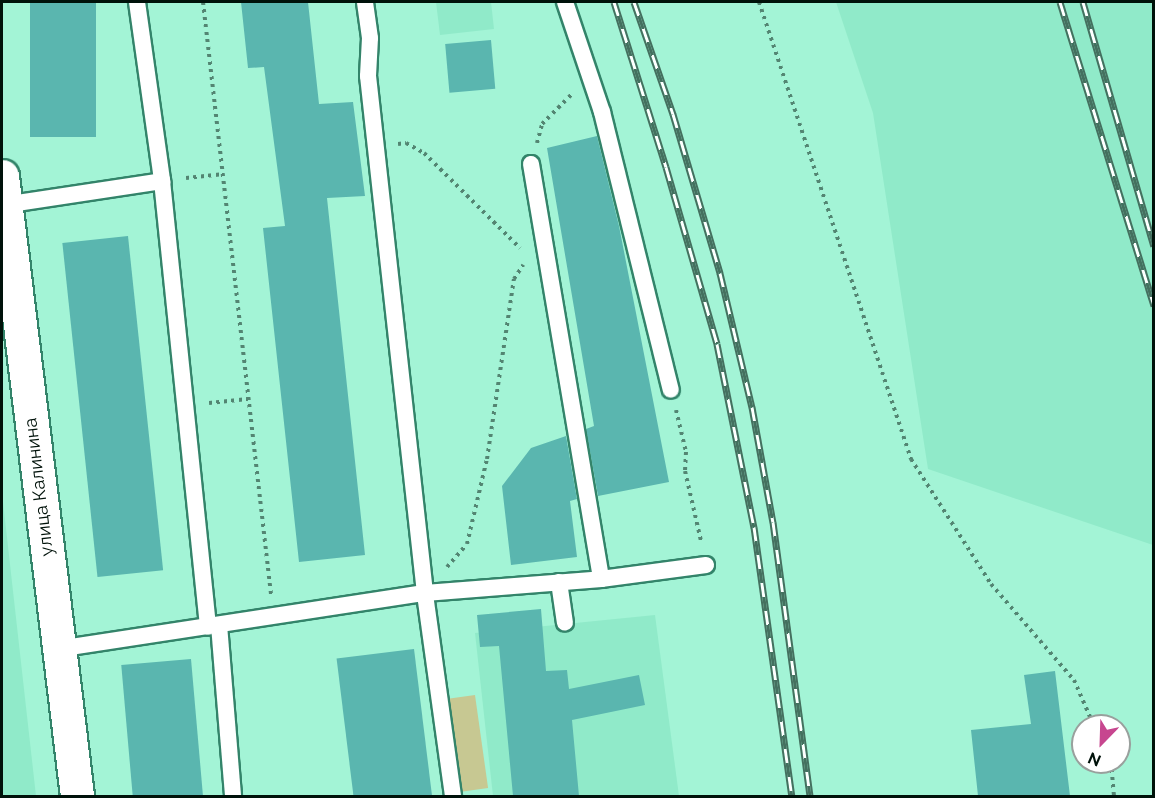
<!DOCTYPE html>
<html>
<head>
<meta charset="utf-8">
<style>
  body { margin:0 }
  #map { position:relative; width:1155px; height:798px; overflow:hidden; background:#a3f4d6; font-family:Raleway,sans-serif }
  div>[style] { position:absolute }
  .built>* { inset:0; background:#90eac9 }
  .green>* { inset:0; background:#c7c892; transform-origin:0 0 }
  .building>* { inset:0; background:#5ab6af; transform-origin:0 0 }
  .path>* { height:4px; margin-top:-2px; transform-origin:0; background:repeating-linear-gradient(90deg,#538572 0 3px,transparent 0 7.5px) }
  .roads { filter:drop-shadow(2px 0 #33846a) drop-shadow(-2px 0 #33846a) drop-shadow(0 2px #33846a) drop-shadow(0 -2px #33846a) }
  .lane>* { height:16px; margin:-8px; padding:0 8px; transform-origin:8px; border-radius:8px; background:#fff }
  .secondary>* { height:33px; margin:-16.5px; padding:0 16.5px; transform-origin:16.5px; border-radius:16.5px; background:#fff }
  .rail>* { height:7px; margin-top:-3.5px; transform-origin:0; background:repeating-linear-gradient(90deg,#fff 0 14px,#44705f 0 28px); box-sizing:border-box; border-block:2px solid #44705f }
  span { translate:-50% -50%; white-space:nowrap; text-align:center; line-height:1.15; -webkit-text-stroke:5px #fff; paint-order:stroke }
  .street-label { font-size:18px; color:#00120a }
  .frame { position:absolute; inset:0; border:3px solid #00120a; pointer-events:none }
  .north { position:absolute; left:1071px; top:714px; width:60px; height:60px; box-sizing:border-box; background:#fff; border:2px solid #99a09d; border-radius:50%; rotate:203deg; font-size:16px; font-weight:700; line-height:24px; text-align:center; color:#00120a }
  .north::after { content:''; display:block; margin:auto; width:21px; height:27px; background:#c7468f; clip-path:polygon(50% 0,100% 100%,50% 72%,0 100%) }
</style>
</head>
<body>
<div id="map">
  <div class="built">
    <div style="clip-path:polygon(436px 2px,491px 2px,494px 29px,440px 35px)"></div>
    <div style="clip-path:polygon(836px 2px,1153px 2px,1153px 545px,928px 469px,873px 113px)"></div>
    <div style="clip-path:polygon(2px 493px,36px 796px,2px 796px)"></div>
    <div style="clip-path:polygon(655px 615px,679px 796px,493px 796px,475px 633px)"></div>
  </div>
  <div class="green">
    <div style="left:475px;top:695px;width:94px;height:29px;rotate:82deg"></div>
  </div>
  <div class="building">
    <div style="left:30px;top:2px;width:66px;height:135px"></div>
    <div style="clip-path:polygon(241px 2px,308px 2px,319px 104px,353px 102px,365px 196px,327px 198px,365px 555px,299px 562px,263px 228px,285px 226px,264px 67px,248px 68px)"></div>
    <div style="left:491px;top:40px;width:49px;height:46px;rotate:85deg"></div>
    <div style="clip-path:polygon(597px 136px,619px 226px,669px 482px,598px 496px,586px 429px,594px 426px,547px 148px)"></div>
    <div style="left:128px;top:236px;width:336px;height:66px;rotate:84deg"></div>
    <div style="clip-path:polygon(566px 436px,577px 499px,570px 501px,577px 557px,511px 565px,502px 486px,531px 448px)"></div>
    <div style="clip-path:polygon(541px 609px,546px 671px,567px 670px,569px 689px,639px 675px,645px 705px,572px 720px,579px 796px,513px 796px,499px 646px,480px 647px,477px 615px)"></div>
    <div style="left:414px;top:649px;width:148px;height:78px;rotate:83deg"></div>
    <div style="left:191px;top:659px;width:138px;height:70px;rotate:85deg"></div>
    <div style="clip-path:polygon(1055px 671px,1070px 796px,978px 796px,971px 730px,1031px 724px,1024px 675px)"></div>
  </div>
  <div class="path">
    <div style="left:203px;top:2px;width:596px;rotate:83.45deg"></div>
    <div style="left:759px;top:2px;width:482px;rotate:71.6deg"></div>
    <div style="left:911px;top:459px;width:148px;rotate:57.4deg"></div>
    <div style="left:991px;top:584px;width:127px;rotate:49.2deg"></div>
    <div style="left:1074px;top:680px;width:50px;rotate:66.5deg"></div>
    <div style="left:537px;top:143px;width:20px;rotate:-75deg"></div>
    <div style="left:542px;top:124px;width:41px;rotate:-45deg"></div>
    <div style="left:398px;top:144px;width:8px;rotate:-7deg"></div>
    <div style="left:406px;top:143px;width:21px;rotate:29deg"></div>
    <div style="left:424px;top:153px;width:135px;rotate:44.7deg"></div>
    <div style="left:186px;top:178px;width:36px;rotate:-6deg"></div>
    <div style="left:209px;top:403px;width:39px;rotate:-6deg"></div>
    <div style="left:676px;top:410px;width:43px;rotate:76.6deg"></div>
    <div style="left:686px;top:452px;width:19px;rotate:93deg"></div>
    <div style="left:685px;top:471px;width:72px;rotate:77.1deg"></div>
    <div style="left:447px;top:567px;width:30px;rotate:-49deg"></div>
    <div style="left:467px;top:544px;width:87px;rotate:-76.8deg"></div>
    <div style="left:487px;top:459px;width:182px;rotate:-81.5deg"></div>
    <div style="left:514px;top:279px;width:17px;rotate:-57deg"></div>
    <div style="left:1111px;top:762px;width:34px;rotate:85deg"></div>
  </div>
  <div class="roads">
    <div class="lane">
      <div style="left:137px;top:2px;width:181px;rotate:82deg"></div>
      <div style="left:162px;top:181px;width:448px;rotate:84.1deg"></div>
      <div style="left:565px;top:2px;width:116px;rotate:71.4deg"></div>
      <div style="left:602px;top:112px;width:286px;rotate:76.1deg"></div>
      <div style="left:531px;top:164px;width:421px;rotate:80.4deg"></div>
      <div style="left:4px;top:205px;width:160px;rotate:-8.6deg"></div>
      <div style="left:559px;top:582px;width:41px;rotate:81.7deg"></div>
      <div style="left:219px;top:625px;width:172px;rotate:85.3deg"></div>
      <div style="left:58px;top:649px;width:371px;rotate:-8.7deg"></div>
      <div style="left:425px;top:593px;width:520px;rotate:-96.29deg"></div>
      <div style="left:368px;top:76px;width:38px;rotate:-87deg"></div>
      <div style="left:370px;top:38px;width:36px;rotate:-98deg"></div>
      <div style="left:453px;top:796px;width:205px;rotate:-97.9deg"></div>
      <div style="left:425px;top:593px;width:177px;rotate:-4.5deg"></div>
      <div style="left:601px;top:579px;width:106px;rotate:-7.6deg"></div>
    </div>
    <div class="secondary">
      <div style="left:2px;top:176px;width:625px;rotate:83.1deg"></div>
    </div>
  </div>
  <div class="rail">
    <div style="left:614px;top:2px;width:173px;rotate:72.5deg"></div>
    <div style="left:666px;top:167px;width:184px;rotate:73.9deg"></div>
    <div style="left:717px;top:344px;width:187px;rotate:78.6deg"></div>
    <div style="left:754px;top:527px;width:272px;rotate:82deg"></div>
    <div style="left:634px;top:2px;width:119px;rotate:70.8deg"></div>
    <div style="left:673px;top:114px;width:166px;rotate:73.5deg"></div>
    <div style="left:720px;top:273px;width:138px;rotate:76.6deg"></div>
    <div style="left:752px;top:407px;width:117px;rotate:79.7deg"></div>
    <div style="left:773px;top:522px;width:276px;rotate:82.3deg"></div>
    <div style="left:1060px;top:2px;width:318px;rotate:72.8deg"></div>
    <div style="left:1083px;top:2px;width:254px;rotate:73.8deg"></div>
  </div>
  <div class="street-label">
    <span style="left:39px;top:487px;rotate:-97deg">улица Калинина</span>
  </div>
  <div class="frame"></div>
  <div class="north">N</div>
</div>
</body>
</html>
